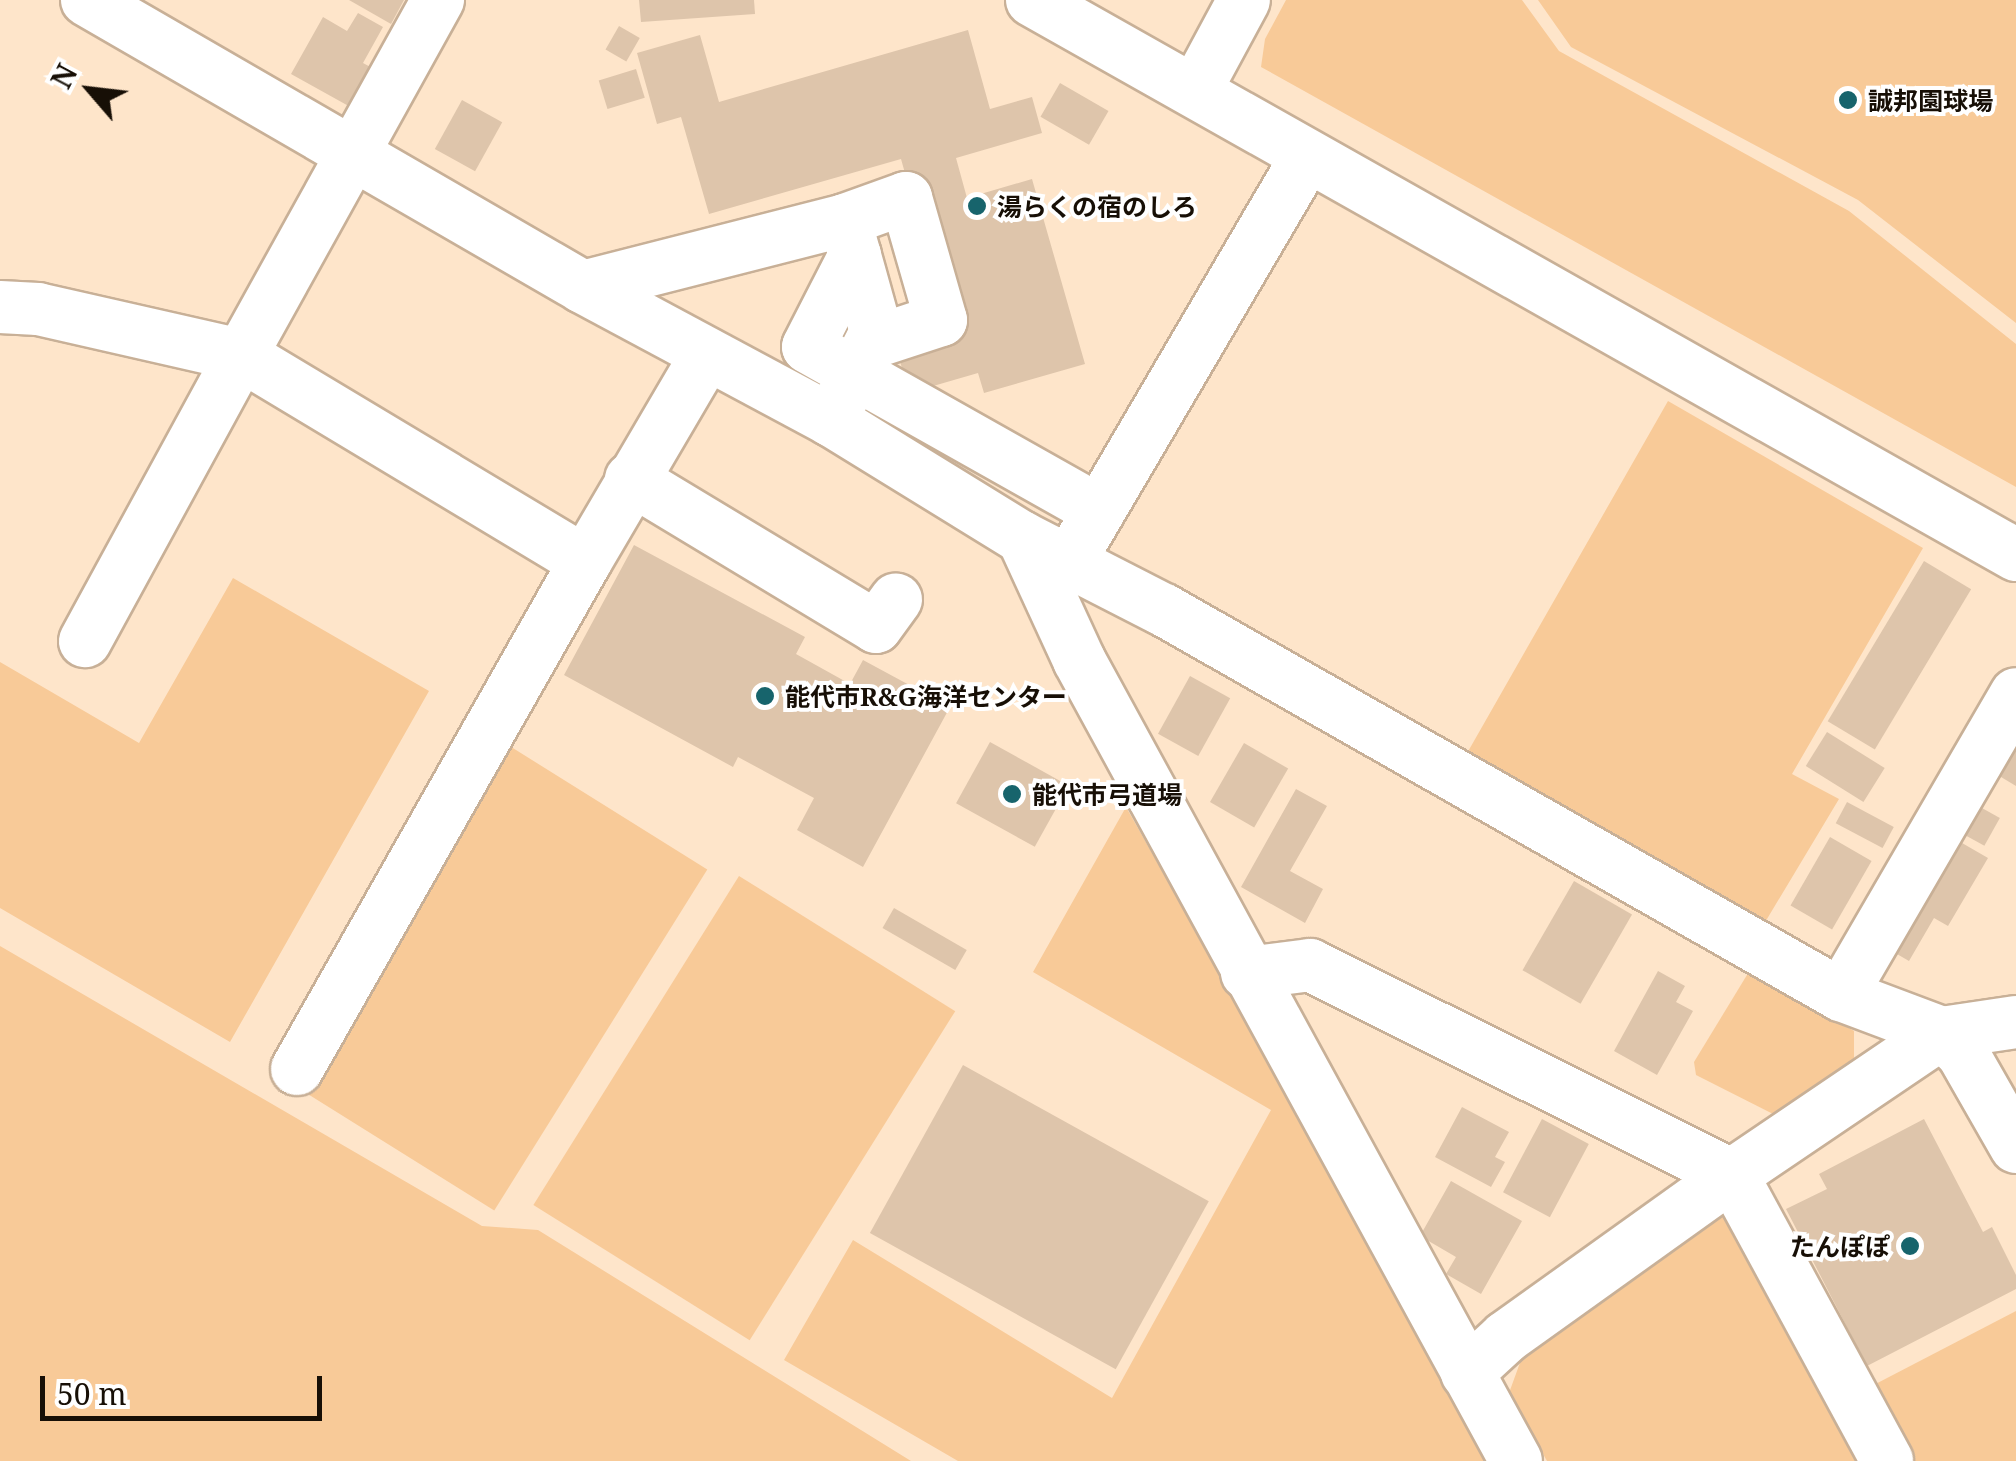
<!DOCTYPE html>
<html>
<head>
<meta charset="utf-8">
<style>
  body { margin:0 }
  #map { position:relative; width:2016px; height:1461px; overflow:hidden; background:#fee5ca; font-family:"Noto Serif","Noto Sans JP",serif }
  div>[style] { position:absolute }
  .green>* { inset:0; background:#f8ca98; transform-origin:0 0 }
  .building>* { inset:0; background:#dec5ab; transform-origin:0 0 }
  .roads { filter:drop-shadow(2px 0 #c8b097) drop-shadow(-2px 0 #c8b097) drop-shadow(0 2px #c8b097) drop-shadow(0 -2px #c8b097) }
  .minor>* { height:52px; margin:-26px; padding:0 26px; transform-origin:26px; border-radius:26px; background:#fff }
  .dots>* { width:28px; height:28px; translate:-50% -50%; box-sizing:border-box; border:5px solid #fff; border-radius:50% }
  span { translate:-50% -50%; white-space:nowrap; text-align:center; line-height:1.15; -webkit-text-stroke:8px #fff; paint-order:stroke }
  .poi-label { font-size:25px; color:#170f06; font-weight:700 }
  .left { translate:0 -50%; text-align:left }
  .right { translate:-100% -50%; text-align:right }
  .north { position:absolute; left:40px; top:40px; width:100px; height:100px; -webkit-text-stroke:8px #fff; paint-order:stroke; rotate:298deg; font-size:28px; font-weight:700; line-height:40px; text-align:center; color:#170f06 }
  .north::after { content:''; display:block; margin:auto; width:35px; height:45px; background:#170f06; clip-path:polygon(50% 0,100% 100%,50% 72%,0 100%) }
  .scale { position:absolute; left:40px; top:1376px; width:282px; height:45px; box-sizing:border-box; border:5px solid #170f06; border-top:0; padding-left:12px; font-size:30px; line-height:35px; white-space:nowrap; color:#170f06; -webkit-text-stroke:8px #fff; paint-order:stroke }
</style>
</head>
<body>
<div id="map">
  <div class="green">
    <div style="clip-path:polygon(1286px 0,1522px 0,1559px 51px,1849px 211px,2016px 344px,2016px 487px,1261px 67px,1265px 39px)"></div>
    <div style="clip-path:polygon(1538px 0,2016px 0,2016px 323px,1858px 200px,1571px 47px)"></div>
    <div style="clip-path:polygon(1668px 401px,1923px 548px,1792px 774px,1839px 799px,1764px 924px,1466px 755px)"></div>
    <div style="clip-path:polygon(233px 578px,429px 691px,230px 1042px,0 908px,0 662px,139px 743px)"></div>
    <div style="left:508px;top:745px;width:235px;height:402px;rotate:32deg"></div>
    <div style="clip-path:polygon(1126px 807px,1495px 1461px,958px 1461px,784px 1360px,853px 1240px,1112px 1398px,1271px 1110px,1033px 972px)"></div>
    <div style="left:739px;top:876px;width:255px;height:388px;rotate:32deg"></div>
    <div style="clip-path:polygon(0 946px,482px 1226px,538px 1230px,911px 1461px,0 1461px)"></div>
    <div style="clip-path:polygon(1750px 970px,1854px 1031px,1854px 1070px,1783px 1119px,1696px 1075px,1694px 1062px)"></div>
    <div style="clip-path:polygon(1719px 1213px,1747px 1218px,1866px 1461px,1547px 1461px,1509px 1393px,1521px 1360px)"></div>
    <div style="clip-path:polygon(2016px 1311px,2016px 1461px,1901px 1461px,1864px 1390px)"></div>
  </div>
  <div class="building">
    <div style="clip-path:polygon(349px 0,404px 0,391px 24px)"></div>
    <div style="clip-path:polygon(639px 0,754px 0,755px 14px,641px 22px)"></div>
    <div style="clip-path:polygon(358px 13px,383px 27px,363px 63px,376px 70px,354px 109px,291px 74px,323px 17px,347px 31px)"></div>
    <div style="left:619px;top:26px;width:24px;height:27px;rotate:30deg"></div>
    <div style="clip-path:polygon(968px 30px,990px 109px,1032px 97px,1042px 133px,956px 158px,967px 198px,1032px 179px,1085px 364px,984px 393px,978px 373px,909px 393px,896px 347px,950px 332px,901px 159px,709px 214px,681px 117px,657px 124px,637px 53px,700px 35px,719px 102px)"></div>
    <div style="left:636px;top:69px;width:30px;height:39px;rotate:73deg"></div>
    <div style="left:1060px;top:83px;width:56px;height:39px;rotate:30deg"></div>
    <div style="left:462px;top:100px;width:46px;height:56px;rotate:29deg"></div>
    <div style="clip-path:polygon(634px 545px,805px 637px,796px 654px,850px 684px,863px 660px,950px 707px,863px 867px,797px 830px,814px 798px,738px 757px,733px 767px,564px 675px)"></div>
    <div style="left:1924px;top:561px;width:55px;height:187px;rotate:31deg"></div>
    <div style="left:1190px;top:676px;width:46px;height:66px;rotate:29deg"></div>
    <div style="left:1827px;top:732px;width:68px;height:40px;rotate:32deg"></div>
    <div style="clip-path:polygon(2016px 736px,2016px 786px,1981px 765px)"></div>
    <div style="left:990px;top:742px;width:90px;height:70px;rotate:29deg"></div>
    <div style="left:1244px;top:743px;width:51px;height:68px;rotate:30deg"></div>
    <div style="clip-path:polygon(1296px 789px,1327px 806px,1290px 871px,1323px 889px,1305px 923px,1241px 887px)"></div>
    <div style="left:1964px;top:798px;width:41px;height:32px;rotate:29deg"></div>
    <div style="left:1847px;top:802px;width:53px;height:24px;rotate:28deg"></div>
    <div style="clip-path:polygon(1943px 832px,1988px 858px,1948px 926px,1934px 918px,1909px 961px,1878px 943px)"></div>
    <div style="left:1830px;top:837px;width:48px;height:79px;rotate:30deg"></div>
    <div style="left:1574px;top:881px;width:67px;height:103px;rotate:30deg"></div>
    <div style="left:894px;top:908px;width:84px;height:23px;rotate:30deg"></div>
    <div style="clip-path:polygon(1658px 971px,1685px 986px,1676px 1002px,1693px 1011px,1657px 1075px,1614px 1051px)"></div>
    <div style="left:963px;top:1065px;width:281px;height:192px;rotate:29deg"></div>
    <div style="clip-path:polygon(1462px 1107px,1509px 1132px,1495px 1157px,1505px 1162px,1491px 1187px,1435px 1157px)"></div>
    <div style="left:1542px;top:1119px;width:53px;height:83px;rotate:28deg"></div>
    <div style="clip-path:polygon(1924px 1119px,1983px 1232px,1992px 1227px,2016px 1275px,2016px 1289px,1867px 1366px,1786px 1209px,1827px 1189px,1819px 1174px)"></div>
    <div style="clip-path:polygon(1451px 1181px,1522px 1221px,1481px 1294px,1446px 1274px,1456px 1257px,1420px 1236px)"></div>
  </div>
  <div class="roads">
    <div class="minor">
      <div style="left:87px;top:0;width:573px;rotate:30.05deg"></div>
      <div style="left:583px;top:287px;width:281px;rotate:28.2deg"></div>
      <div style="left:831px;top:420px;width:225px;rotate:31.6deg"></div>
      <div style="left:1023px;top:538px;width:158px;rotate:27.1deg"></div>
      <div style="left:1164px;top:610px;width:779px;rotate:29.63deg"></div>
      <div style="left:1841px;top:995px;width:108px;rotate:20.6deg"></div>
      <div style="left:1942px;top:1033px;width:30px;rotate:45deg"></div>
      <div style="left:1963px;top:1054px;width:107px;rotate:60.3deg"></div>
      <div style="left:438px;top:0;width:406px;rotate:119deg"></div>
      <div style="left:241px;top:355px;width:401px;rotate:31deg"></div>
      <div style="left:585px;top:562px;width:241px;rotate:-59.6deg"></div>
      <div style="left:1032px;top:0;width:1130px;rotate:29.42deg"></div>
      <div style="left:1195px;top:91px;width:103px;rotate:-61.7deg"></div>
      <div style="left:845px;top:220px;width:65px;rotate:-19.8deg"></div>
      <div style="left:906px;top:198px;width:127px;rotate:74deg"></div>
      <div style="left:941px;top:320px;width:74px;rotate:161.8deg"></div>
      <div style="left:855px;top:255px;width:103px;rotate:117.1deg"></div>
      <div style="left:808px;top:347px;width:334px;rotate:29.4deg"></div>
      <div style="left:583px;top:287px;width:270px;rotate:-14.3deg"></div>
      <div style="left:845px;top:220px;width:116px;rotate:74.5deg"></div>
      <div style="left:876px;top:332px;width:99px;rotate:117.1deg"></div>
      <div style="left:0;top:307px;width:38px;rotate:3deg"></div>
      <div style="left:38px;top:309px;width:208px;rotate:12.8deg"></div>
      <div style="left:241px;top:355px;width:326px;rotate:118.6deg"></div>
      <div style="left:631px;top:479px;width:286px;rotate:31.1deg"></div>
      <div style="left:876px;top:627px;width:34px;rotate:-54deg"></div>
      <div style="left:1023px;top:538px;width:134px;rotate:65.3deg"></div>
      <div style="left:1079px;top:660px;width:912px;rotate:61.38deg"></div>
      <div style="left:1069px;top:562px;width:466px;rotate:-59.6deg"></div>
      <div style="left:1247px;top:973px;width:64px;rotate:-7.2deg"></div>
      <div style="left:1310px;top:965px;width:471px;rotate:26.5deg"></div>
      <div style="left:1732px;top:1175px;width:325px;rotate:61.5deg"></div>
      <div style="left:1841px;top:995px;width:348px;rotate:-59.8deg"></div>
      <div style="left:297px;top:1069px;width:583px;rotate:-60.4deg"></div>
      <div style="left:1467px;top:1373px;width:53px;rotate:-42.7deg"></div>
      <div style="left:1506px;top:1337px;width:278px;rotate:-35.6deg"></div>
      <div style="left:1732px;top:1175px;width:254px;rotate:-34.1deg"></div>
      <div style="left:1942px;top:1033px;width:75px;rotate:-8.5deg"></div>
    </div>
  </div>
  <div class="dots">
    <div style="left:1848px;top:100px;background:#17646c"></div>
    <div style="left:977px;top:206px;background:#17646c"></div>
    <div style="left:765px;top:696px;background:#17646c"></div>
    <div style="left:1012px;top:794px;background:#17646c"></div>
    <div style="left:1910px;top:1246px;background:#17646c"></div>
  </div>
  <div class="poi-label">
    <span class="left" style="left:1868px;top:100px">誠邦園球場</span>
    <span class="left" style="left:997px;top:206px">湯らくの宿のしろ</span>
    <span class="left" style="left:785px;top:696px">能代市R&amp;G海洋センター</span>
    <span class="left" style="left:1032px;top:794px">能代市弓道場</span>
    <span class="right" style="left:1890px;top:1246px">たんぽぽ</span>
  </div>
  <div class="north">N</div>
  <div class="scale">50 m</div>
</div>
</body>
</html>
